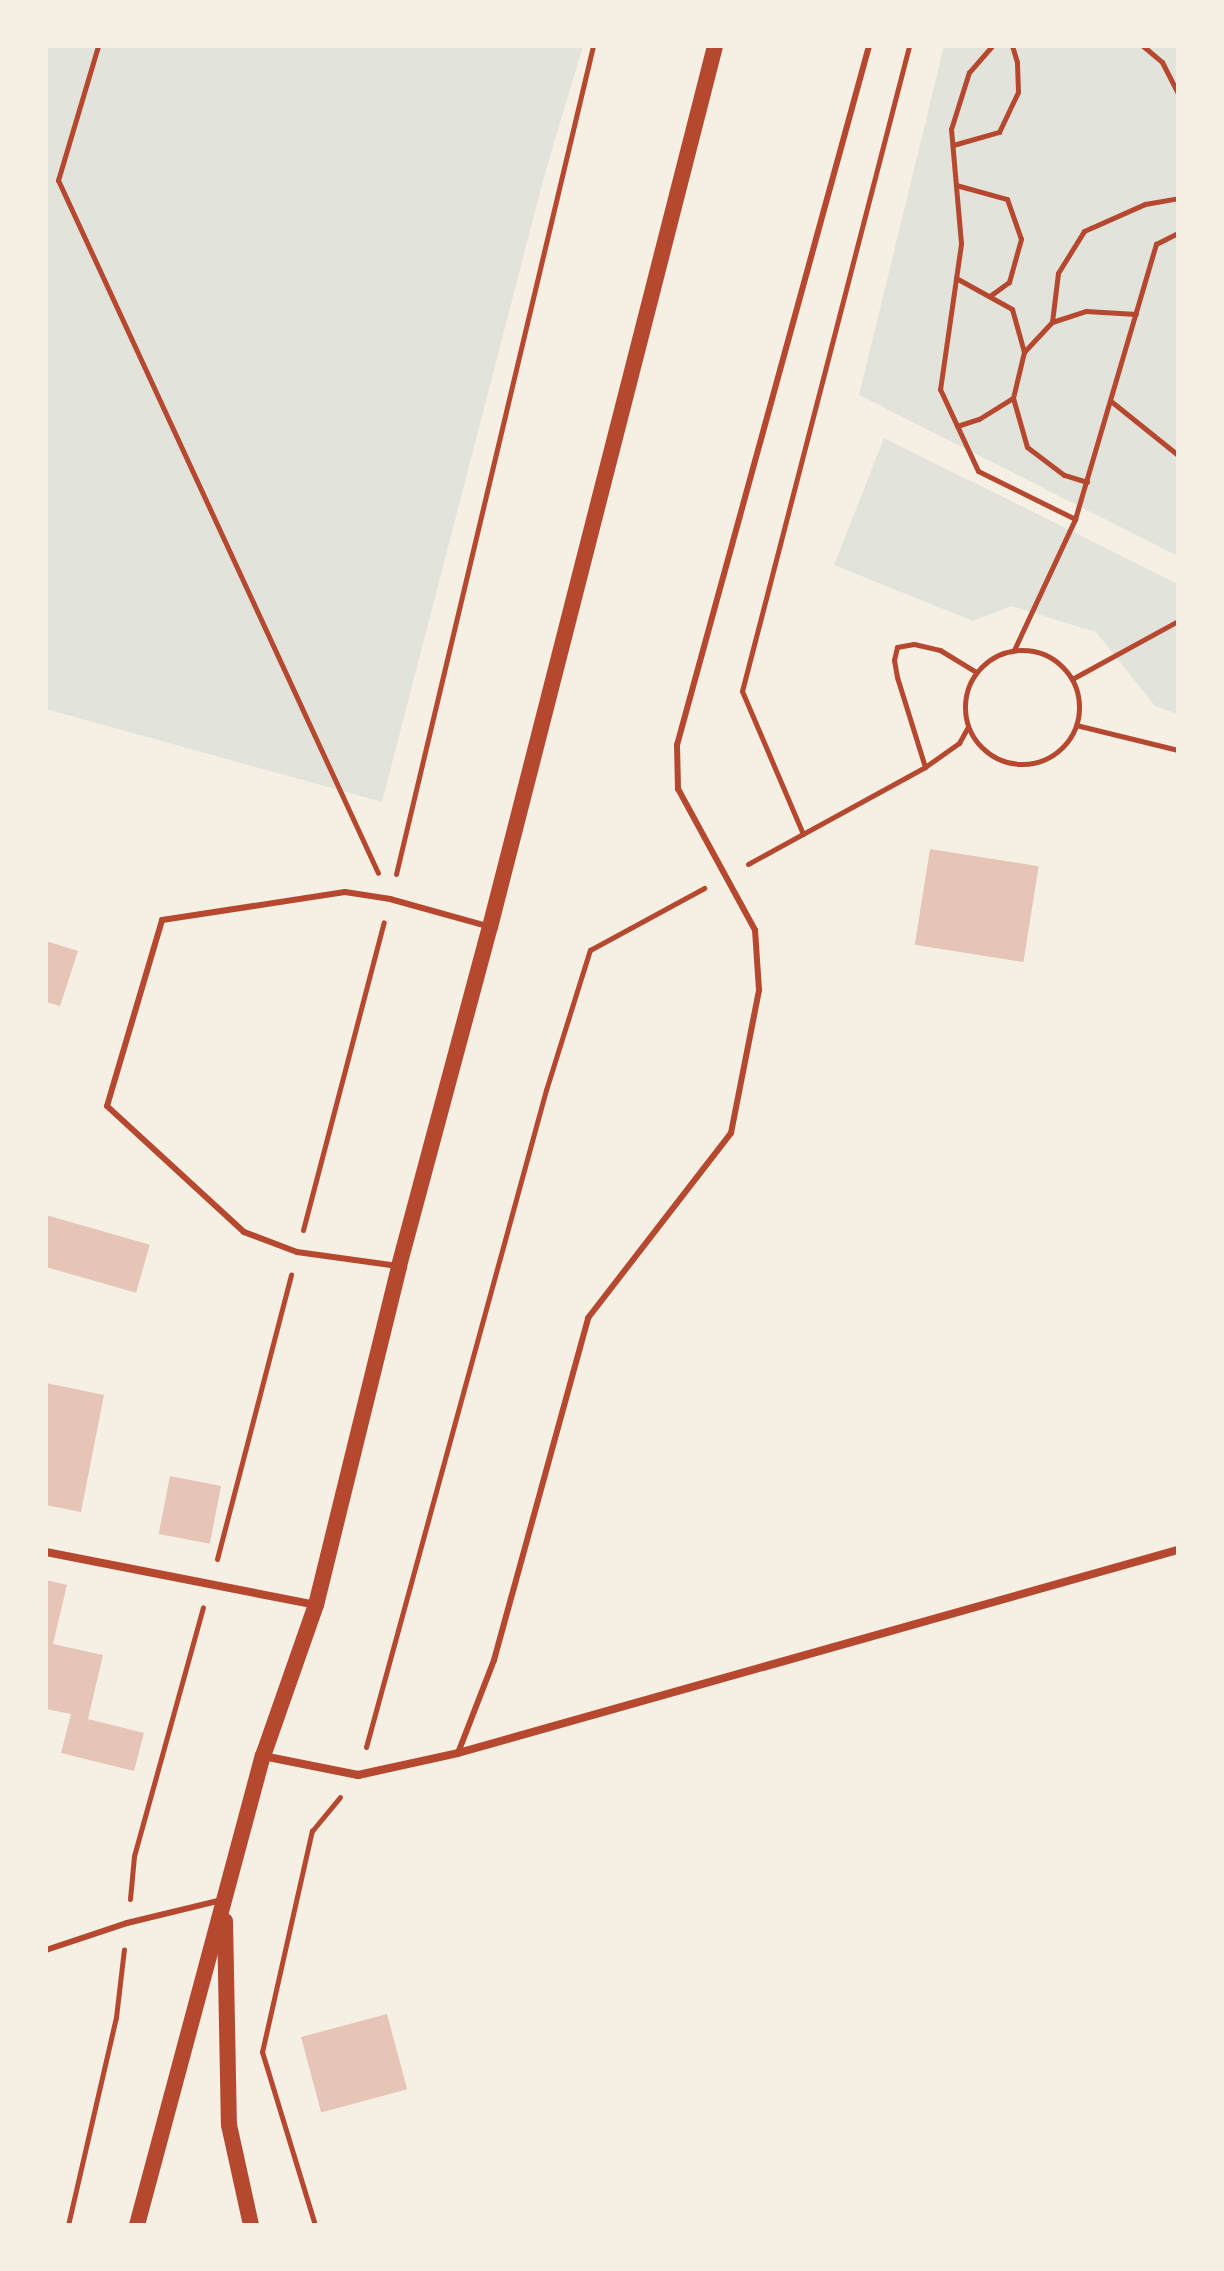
<!DOCTYPE html>
<html>
<head>
<meta charset="utf-8">
<style>
  body { margin:0 }
  #map { position:relative; width:1224px; height:2271px; overflow:hidden; background:#f6efe4; font-family:"Source Sans 3",sans-serif }
  div>[style] { position:absolute }
  .green>* { inset:0; background:#e2e4dc }
  .building>* { inset:0; background:#e6c5b7; transform-origin:0 0 }
  .path>* { height:5px; margin:-2.5px; padding:0 2.5px; transform-origin:2.5px; border-radius:2.5px; background:#b5482f }
  .path>.ring { margin:-2.5px; padding:0; box-sizing:content-box; background:none; border:5px solid #b5482f; border-radius:50% }
  .service>* { height:6px; margin:-3px; padding:0 3px; transform-origin:3px; border-radius:3px; background:#b5482f }
  .minor>* { height:8px; margin:-4px; padding:0 4px; transform-origin:4px; border-radius:4px; background:#b5482f }
  .secondary>* { height:16px; margin:-8px; padding:0 8px; transform-origin:8px; border-radius:8px; background:#b5482f }
  span { translate:-50% -50%; white-space:nowrap; text-align:center; line-height:1.15; -webkit-text-stroke:6px #f6efe4; paint-order:stroke }
  .frame { position:absolute; inset:0; border:48px solid #f6efe4; pointer-events:none }
</style>
</head>
<body>
<div id="map">
  <div class="green">
    <div style="clip-path:polygon(46px 46px,583px 46px,544px 177px,382px 802px,46px 709px)"></div>
    <div style="clip-path:polygon(944px 46px,1178px 46px,1178px 556px,859px 395px)"></div>
    <div style="clip-path:polygon(884px 438px,1178px 584px,1178px 714px,1155px 706px,1096px 632px,1011px 606px,973px 621px,834px 565px)"></div>
  </div>
  <div class="building">
    <div style="left:930px;top:849px;width:110px;height:97px;rotate:9deg"></div>
    <div style="clip-path:polygon(46px 941px,78px 951px,60px 1006px,46px 1002px)"></div>
    <div style="left:46px;top:1215px;width:108px;height:50px;rotate:16deg"></div>
    <div style="clip-path:polygon(46px 1383px,104px 1395px,81px 1512px,46px 1505px)"></div>
    <div style="left:170px;top:1476px;width:52px;height:59px;rotate:11deg"></div>
    <div style="clip-path:polygon(46px 1580px,67px 1585px,53px 1644px,103px 1655px,88px 1719px,144px 1733px,134px 1771px,61px 1753px,71px 1714px,46px 1709px)"></div>
    <div style="left:387px;top:2014px;width:78px;height:89px;rotate:75deg"></div>
  </div>
  <div class="path">
    <div style="left:98px;top:46px;width:140px;rotate:106.6deg"></div>
    <div style="left:58px;top:180px;width:763px;rotate:65.21deg"></div>
    <div style="left:992px;top:46px;width:35px;rotate:131deg"></div>
    <div style="left:969px;top:72px;width:60px;rotate:107.5deg"></div>
    <div style="left:951px;top:129px;width:115px;rotate:85deg"></div>
    <div style="left:961px;top:244px;width:147px;rotate:98.2deg"></div>
    <div style="left:940px;top:389px;width:90px;rotate:65.1deg"></div>
    <div style="left:978px;top:471px;width:108px;rotate:26.3deg"></div>
    <div style="left:1143px;top:46px;width:25px;rotate:40deg"></div>
    <div style="left:1162px;top:62px;width:36px;rotate:63deg"></div>
    <div style="left:953px;top:145px;width:48px;rotate:-15.8deg"></div>
    <div style="left:999px;top:132px;width:44px;rotate:-64.6deg"></div>
    <div style="left:1018px;top:92px;width:30px;rotate:-92deg"></div>
    <div style="left:1017px;top:62px;width:17px;rotate:-107deg"></div>
    <div style="left:956px;top:185px;width:53px;rotate:15.4deg"></div>
    <div style="left:1007px;top:199px;width:42px;rotate:70.7deg"></div>
    <div style="left:1021px;top:239px;width:45px;rotate:105.6deg"></div>
    <div style="left:1009px;top:282px;width:24px;rotate:144deg"></div>
    <div style="left:956px;top:278px;width:64px;rotate:29deg"></div>
    <div style="left:1012px;top:309px;width:45px;rotate:74.4deg"></div>
    <div style="left:1052px;top:322px;width:49px;rotate:-83deg"></div>
    <div style="left:1058px;top:273px;width:49px;rotate:-58.2deg"></div>
    <div style="left:1084px;top:231px;width:67px;rotate:-23.9deg"></div>
    <div style="left:1145px;top:204px;width:34px;rotate:-10deg"></div>
    <div style="left:1112px;top:402px;width:85px;rotate:38.8deg"></div>
    <div style="left:957px;top:426px;width:23px;rotate:-18deg"></div>
    <div style="left:979px;top:419px;width:40px;rotate:-32deg"></div>
    <div style="left:1087px;top:482px;width:24px;rotate:-163deg"></div>
    <div style="left:1064px;top:475px;width:46px;rotate:-142.9deg"></div>
    <div style="left:1027px;top:447px;width:51px;rotate:-105.9deg"></div>
    <div style="left:1013px;top:398px;width:47px;rotate:-76.6deg"></div>
    <div style="left:1024px;top:352px;width:41px;rotate:-47deg"></div>
    <div style="left:1052px;top:322px;width:36px;rotate:-18deg"></div>
    <div style="left:1086px;top:311px;width:50px;rotate:3.4deg"></div>
    <div style="left:1014px;top:650px;width:145px;rotate:-65deg"></div>
    <div style="left:1075px;top:519px;width:287px;rotate:-73.6deg"></div>
    <div style="left:1156px;top:244px;width:25px;rotate:-27deg"></div>
    <div class="ring" style="left:965px;top:650px;width:109px;height:109px"></div>
    <div style="left:1072px;top:679px;width:121px;rotate:-28.7deg"></div>
    <div style="left:1076px;top:725px;width:105px;rotate:13.8deg"></div>
    <div style="left:925px;top:767px;width:94px;rotate:-107.3deg"></div>
    <div style="left:897px;top:677px;width:17px;rotate:-100deg"></div>
    <div style="left:894px;top:660px;width:13px;rotate:-77deg"></div>
    <div style="left:897px;top:647px;width:17px;rotate:-10deg"></div>
    <div style="left:914px;top:644px;width:27px;rotate:13deg"></div>
    <div style="left:940px;top:650px;width:42px;rotate:31.4deg"></div>
    <div style="left:803px;top:834px;width:155px;rotate:-113.1deg"></div>
    <div style="left:742px;top:691px;width:666px;rotate:-75.48deg"></div>
    <div style="left:748px;top:864px;width:202px;rotate:-28.7deg"></div>
    <div style="left:925px;top:767px;width:42px;rotate:-35.2deg"></div>
    <div style="left:959px;top:743px;width:18px;rotate:-61deg"></div>
    <div style="left:396px;top:874px;width:851px;rotate:-76.62deg"></div>
    <div style="left:303px;top:1230px;width:318px;rotate:-75.3deg"></div>
    <div style="left:217px;top:1559px;width:294px;rotate:-75.4deg"></div>
    <div style="left:366px;top:1747px;width:681px;rotate:-74.68deg"></div>
    <div style="left:546px;top:1090px;width:147px;rotate:-72.6deg"></div>
    <div style="left:590px;top:950px;width:130px;rotate:-28.5deg"></div>
    <div style="left:130px;top:1899px;width:43px;rotate:-84.7deg"></div>
    <div style="left:134px;top:1856px;width:258px;rotate:-74.5deg"></div>
    <div style="left:68px;top:2225px;width:213px;rotate:-77deg"></div>
    <div style="left:116px;top:2017px;width:68px;rotate:-83.3deg"></div>
    <div style="left:315px;top:2225px;width:181px;rotate:-107deg"></div>
    <div style="left:262px;top:2052px;width:227px;rotate:-77.3deg"></div>
    <div style="left:312px;top:1831px;width:44px;rotate:-50.5deg"></div>
  </div>
  <div class="service">
    <div style="left:398px;top:1266px;width:102px;rotate:-172.1deg"></div>
    <div style="left:297px;top:1252px;width:57px;rotate:-159.3deg"></div>
    <div style="left:244px;top:1232px;width:186px;rotate:-137.4deg"></div>
    <div style="left:107px;top:1106px;width:194px;rotate:-73.5deg"></div>
    <div style="left:162px;top:920px;width:185px;rotate:-8.7deg"></div>
    <div style="left:345px;top:892px;width:46px;rotate:8.8deg"></div>
    <div style="left:390px;top:899px;width:104px;rotate:15.6deg"></div>
    <div style="left:458px;top:1753px;width:100px;rotate:-68.8deg"></div>
    <div style="left:494px;top:1660px;width:355px;rotate:-74.6deg"></div>
    <div style="left:588px;top:1318px;width:234px;rotate:-52.3deg"></div>
    <div style="left:731px;top:1133px;width:146px;rotate:-78.9deg"></div>
    <div style="left:759px;top:990px;width:60px;rotate:-93.8deg"></div>
    <div style="left:755px;top:930px;width:161px;rotate:-118.6deg"></div>
    <div style="left:678px;top:789px;width:44px;rotate:-91.3deg"></div>
    <div style="left:677px;top:745px;width:725px;rotate:-74.64deg"></div>
    <div style="left:46px;top:1950px;width:85px;rotate:-18.4deg"></div>
    <div style="left:127px;top:1923px;width:98px;rotate:-13.6deg"></div>
  </div>
  <div class="minor">
    <div style="left:46px;top:1552px;width:275px;rotate:11.1deg"></div>
    <div style="left:263px;top:1756px;width:97px;rotate:11.3deg"></div>
    <div style="left:358px;top:1775px;width:102px;rotate:-12.4deg"></div>
    <div style="left:458px;top:1753px;width:748px;rotate:-15.75deg"></div>
  </div>
  <div class="secondary">
    <div style="left:225px;top:1921px;width:204px;rotate:88.9deg"></div>
    <div style="left:229px;top:2125px;width:102px;rotate:77.6deg"></div>
    <div style="left:137px;top:2225px;width:486px;rotate:-75deg"></div>
    <div style="left:263px;top:1756px;width:160px;rotate:-70.7deg"></div>
    <div style="left:316px;top:1605px;width:349px;rotate:-76.2deg"></div>
    <div style="left:399px;top:1266px;width:351px;rotate:-75deg"></div>
    <div style="left:490px;top:927px;width:909px;rotate:-75.67deg"></div>
  </div>
  <div class="frame"></div>
</div>
</body>
</html>
